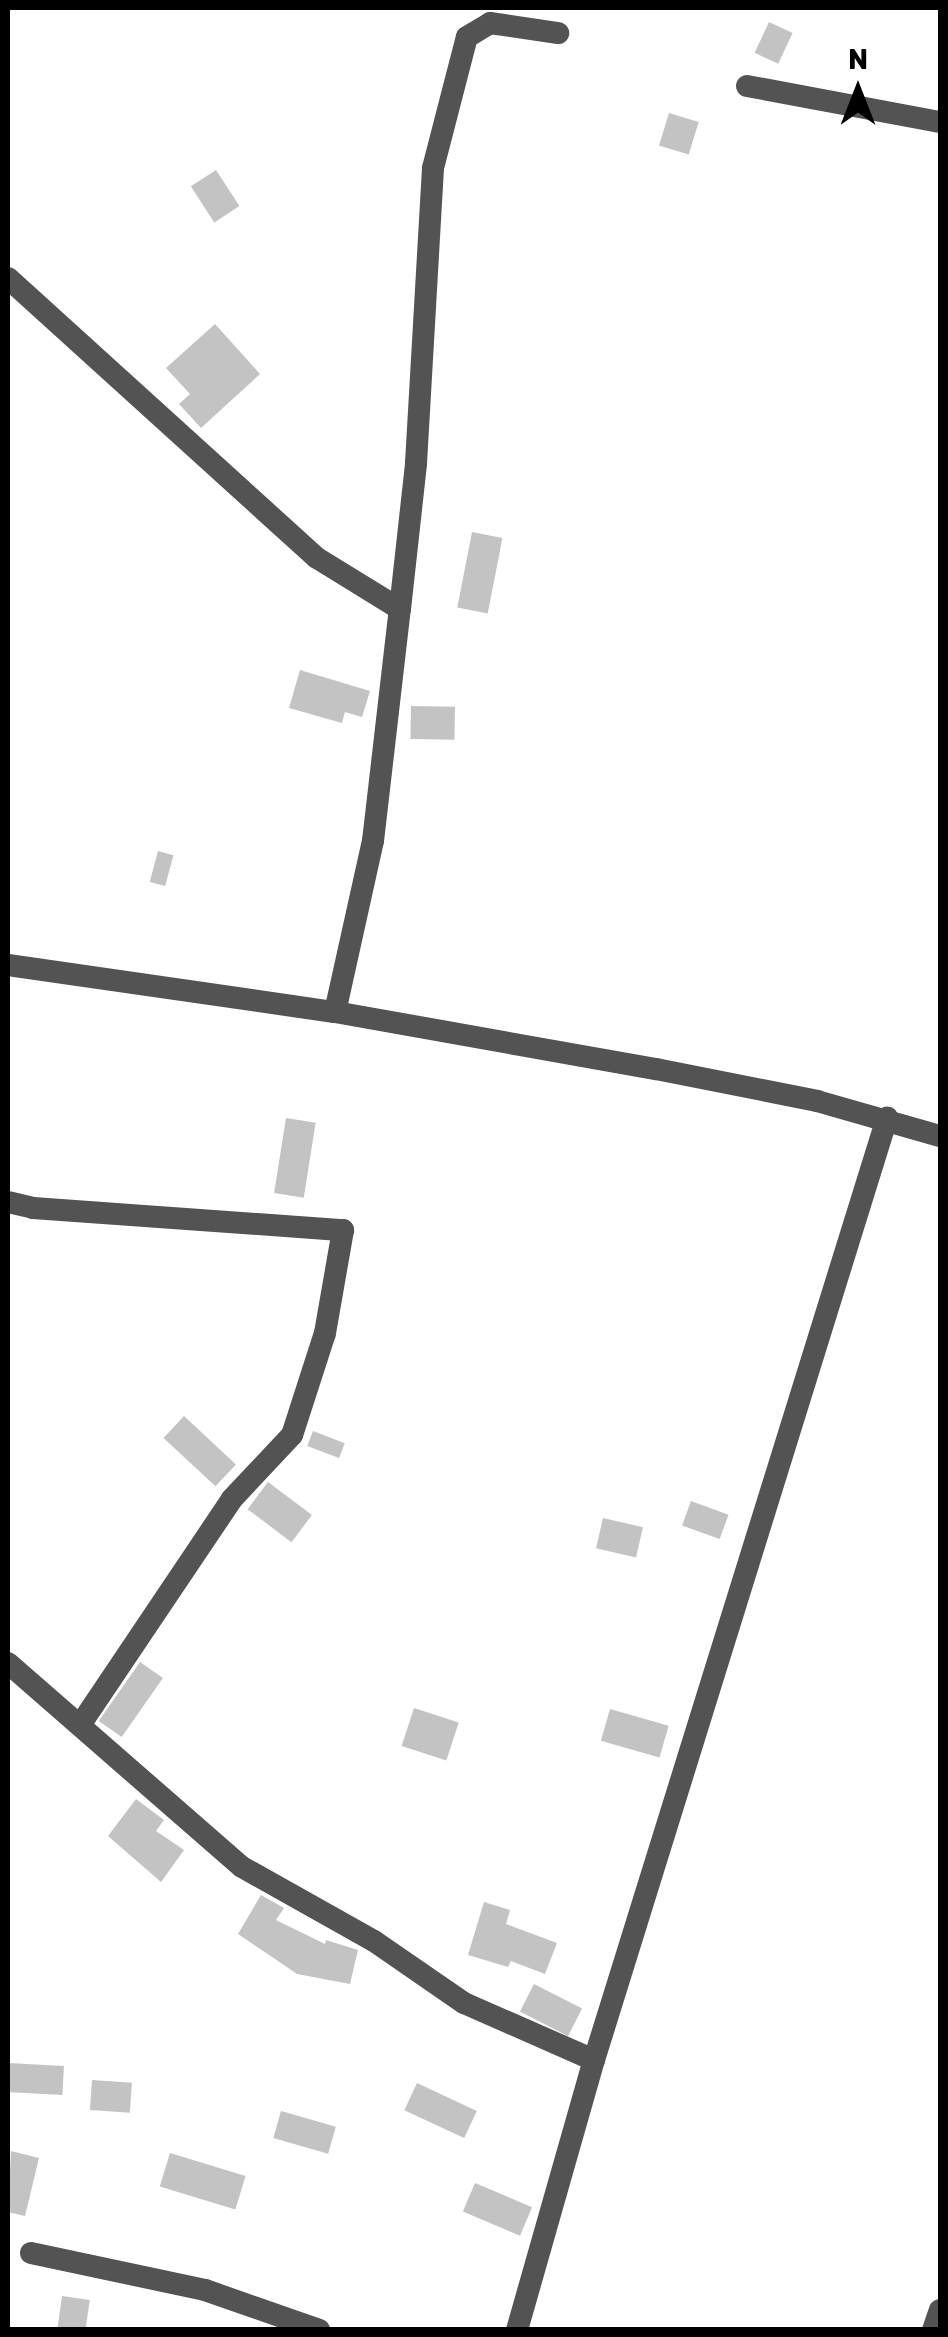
<!DOCTYPE html>
<html>
<head>
<meta charset="utf-8">
<style>
  body { margin:0 }
  #map { position:relative; width:948px; height:2337px; overflow:hidden; background:#fff; font-family:Rubik,sans-serif }
  div>[style] { position:absolute }
  .building>* { inset:0; background:#c3c3c3; transform-origin:0 0 }
  .minor>* { height:22px; margin:-11px; padding:0 11px; transform-origin:11px; border-radius:11px; background:#535353 }
  span { translate:-50% -50%; white-space:nowrap; text-align:center; line-height:1.15; -webkit-text-stroke:9px #fff; paint-order:stroke }
  .frame { position:absolute; inset:0; border:10px solid #000; pointer-events:none }
  .north { position:absolute; left:808px; top:40px; width:100px; height:100px; -webkit-text-stroke:8px #fff; paint-order:stroke; rotate:0deg; font-size:28px; font-weight:700; line-height:40px; text-align:center; color:#000 }
  .north::after { content:''; display:block; margin:auto; width:35px; height:45px; background:#000; clip-path:polygon(50% 0,100% 100%,50% 72%,0 100%) }
</style>
</head>
<body>
<div id="map">
  <div class="building">
    <div style="left:769px;top:22px;width:26px;height:34px;rotate:25deg"></div>
    <div style="left:669px;top:113px;width:31px;height:34px;rotate:17deg"></div>
    <div style="left:216px;top:170px;width:43px;height:30px;rotate:57deg"></div>
    <div style="clip-path:polygon(215px 324px,260px 374px,201px 428px,179px 404px,190px 394px,166px 368px)"></div>
    <div style="left:472px;top:532px;width:31px;height:77px;rotate:11deg"></div>
    <div style="clip-path:polygon(300px 670px,370px 691px,362px 717px,345px 712px,342px 723px,289px 708px)"></div>
    <div style="left:411px;top:706px;width:44px;height:33px;rotate:1deg"></div>
    <div style="left:158px;top:851px;width:16px;height:32px;rotate:15deg"></div>
    <div style="left:286px;top:1118px;width:30px;height:76px;rotate:9deg"></div>
    <div style="left:184px;top:1416px;width:71px;height:30px;rotate:43deg"></div>
    <div style="left:313px;top:1431px;width:34px;height:16px;rotate:21deg"></div>
    <div style="left:268px;top:1482px;width:55px;height:34px;rotate:37deg"></div>
    <div style="left:691px;top:1501px;width:40px;height:26px;rotate:20deg"></div>
    <div style="left:603px;top:1518px;width:41px;height:31px;rotate:13deg"></div>
    <div style="left:140px;top:1662px;width:28px;height:72px;rotate:35deg"></div>
    <div style="left:414px;top:1708px;width:47px;height:40px;rotate:18deg"></div>
    <div style="left:610px;top:1709px;width:61px;height:33px;rotate:16deg"></div>
    <div style="clip-path:polygon(136px 1799px,164px 1820px,156px 1831px,184px 1850px,161px 1882px,108px 1836px)"></div>
    <div style="clip-path:polygon(261px 1895px,284px 1908px,276px 1920px,325px 1944px,326px 1940px,358px 1950px,350px 1984px,297px 1974px,238px 1934px)"></div>
    <div style="clip-path:polygon(484px 1902px,510px 1910px,506px 1924px,557px 1943px,545px 1974px,511px 1961px,508px 1967px,468px 1955px)"></div>
    <div style="left:534px;top:1984px;width:54px;height:31px;rotate:27deg"></div>
    <div style="left:8px;top:2063px;width:56px;height:29px;rotate:3deg"></div>
    <div style="left:92px;top:2080px;width:40px;height:30px;rotate:4deg"></div>
    <div style="left:417px;top:2083px;width:66px;height:30px;rotate:25deg"></div>
    <div style="left:281px;top:2111px;width:57px;height:28px;rotate:16deg"></div>
    <div style="clip-path:polygon(11px 2151px,39px 2158px,25px 2216px,8px 2212px)"></div>
    <div style="left:170px;top:2153px;width:79px;height:35px;rotate:17deg"></div>
    <div style="left:475px;top:2183px;width:62px;height:31px;rotate:23deg"></div>
    <div style="left:62px;top:2296px;width:28px;height:34px;rotate:8deg"></div>
  </div>
  <div class="minor">
    <div style="left:747px;top:86px;width:196px;rotate:10.6deg"></div>
    <div style="left:8px;top:278px;width:417px;rotate:42.2deg"></div>
    <div style="left:317px;top:558px;width:97px;rotate:31.6deg"></div>
    <div style="left:8px;top:965px;width:330px;rotate:8.2deg"></div>
    <div style="left:335px;top:1012px;width:326px;rotate:10.1deg"></div>
    <div style="left:656px;top:1069px;width:164px;rotate:11.2deg"></div>
    <div style="left:817px;top:1101px;width:128px;rotate:15.9deg"></div>
    <div style="left:335px;top:1012px;width:175px;rotate:-77.5deg"></div>
    <div style="left:373px;top:841px;width:234px;rotate:-83.4deg"></div>
    <div style="left:400px;top:609px;width:147px;rotate:-83.7deg"></div>
    <div style="left:416px;top:463px;width:295px;rotate:-86.7deg"></div>
    <div style="left:433px;top:168px;width:135px;rotate:-75.5deg"></div>
    <div style="left:467px;top:37px;width:27px;rotate:-31deg"></div>
    <div style="left:490px;top:23px;width:69px;rotate:8.4deg"></div>
    <div style="left:8px;top:1202px;width:26px;rotate:13deg"></div>
    <div style="left:33px;top:1208px;width:311px;rotate:4.1deg"></div>
    <div style="left:343px;top:1230px;width:105px;rotate:99.9deg"></div>
    <div style="left:325px;top:1333px;width:107px;rotate:107.9deg"></div>
    <div style="left:292px;top:1435px;width:88px;rotate:133.2deg"></div>
    <div style="left:232px;top:1499px;width:271px;rotate:123.9deg"></div>
    <div style="left:8px;top:1663px;width:310px;rotate:41.1deg"></div>
    <div style="left:242px;top:1867px;width:151px;rotate:29.3deg"></div>
    <div style="left:374px;top:1941px;width:109px;rotate:34.6deg"></div>
    <div style="left:464px;top:2003px;width:142px;rotate:23.7deg"></div>
    <div style="left:31px;top:2253px;width:178px;rotate:12deg"></div>
    <div style="left:205px;top:2290px;width:121px;rotate:19.3deg"></div>
    <div style="left:517px;top:2330px;width:281px;rotate:-74.1deg"></div>
    <div style="left:594px;top:2060px;width:987px;rotate:-72.72deg"></div>
    <div style="left:933px;top:2330px;width:21px;rotate:-71deg"></div>
  </div>
  <div class="frame"></div>
  <div class="north">N</div>
</div>
</body>
</html>
